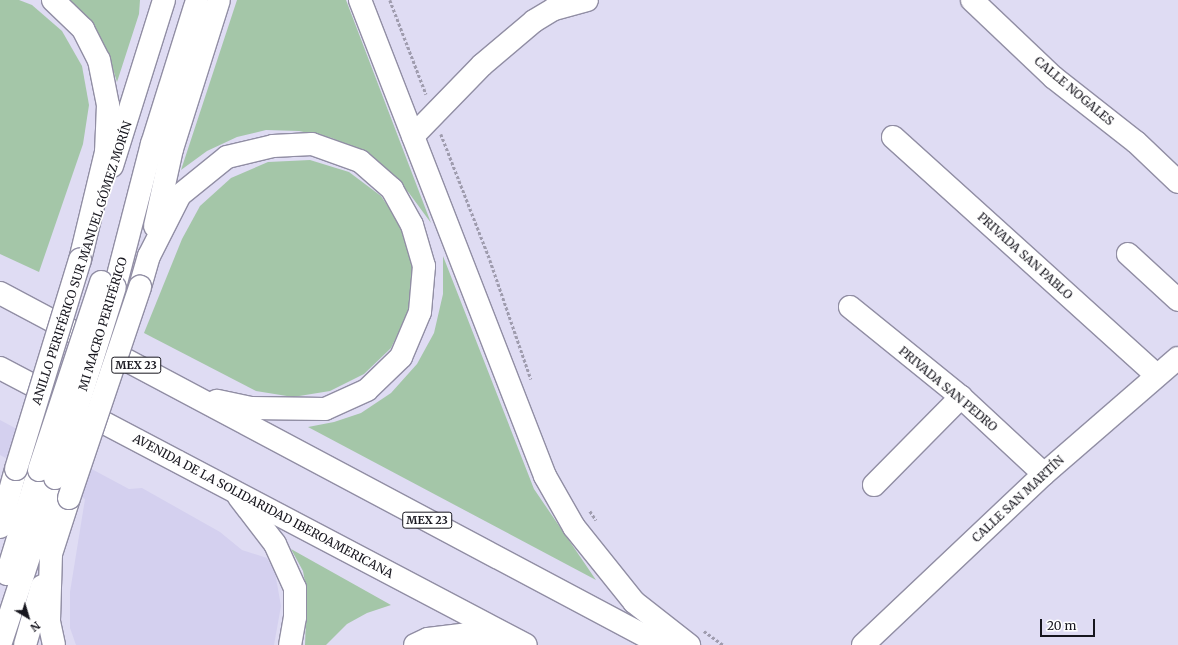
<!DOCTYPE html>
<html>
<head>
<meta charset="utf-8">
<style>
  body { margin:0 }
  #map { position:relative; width:1178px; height:645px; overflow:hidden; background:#dfdcf3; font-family:Merriweather,serif }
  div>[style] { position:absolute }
  .built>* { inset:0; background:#d4d0ef }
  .green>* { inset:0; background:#a4c6a8 }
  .path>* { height:2.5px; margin-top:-1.25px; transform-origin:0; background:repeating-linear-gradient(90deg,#9f9cae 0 3px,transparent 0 5px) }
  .roads { filter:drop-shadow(1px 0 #918ea4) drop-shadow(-1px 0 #918ea4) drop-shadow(0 1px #918ea4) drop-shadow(0 -1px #918ea4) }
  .minor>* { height:22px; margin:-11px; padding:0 11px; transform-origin:11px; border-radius:11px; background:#fff }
  .highway>* { height:22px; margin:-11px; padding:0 11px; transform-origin:11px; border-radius:11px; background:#fff }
  .bridges { filter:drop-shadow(1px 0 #918ea4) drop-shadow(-1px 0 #918ea4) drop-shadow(0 1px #918ea4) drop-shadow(0 -1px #918ea4) }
  .minor-bridge>* { height:22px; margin:-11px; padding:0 11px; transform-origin:11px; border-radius:11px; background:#fff }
  .highway-bridge>* { height:22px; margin:-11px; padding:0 11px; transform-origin:11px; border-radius:11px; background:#fff }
  span { translate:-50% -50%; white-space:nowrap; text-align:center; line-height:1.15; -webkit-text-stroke:3.5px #fff; paint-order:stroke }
  .shield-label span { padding:1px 3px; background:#fff; border:1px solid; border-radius:3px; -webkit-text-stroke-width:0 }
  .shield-label { font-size:11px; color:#17161e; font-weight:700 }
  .street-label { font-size:12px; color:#17161e }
  .north { position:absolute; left:8px; top:597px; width:40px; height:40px; -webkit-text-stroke:3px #fff; paint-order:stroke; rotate:142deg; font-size:11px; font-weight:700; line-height:16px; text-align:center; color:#17161e }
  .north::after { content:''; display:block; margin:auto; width:14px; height:18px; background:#17161e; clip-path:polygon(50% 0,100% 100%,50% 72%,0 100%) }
  .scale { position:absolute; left:1040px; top:619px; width:55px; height:18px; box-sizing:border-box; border:2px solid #17161e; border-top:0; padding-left:5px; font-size:12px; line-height:14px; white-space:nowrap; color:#17161e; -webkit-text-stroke:3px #fff; paint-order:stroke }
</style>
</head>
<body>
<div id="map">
  <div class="built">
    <div style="clip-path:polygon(0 420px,129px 489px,142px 488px,220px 532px,242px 550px,267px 558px,275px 572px,281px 606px,274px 645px,76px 645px,70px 628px,70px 592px,85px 499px,0 455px)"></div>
  </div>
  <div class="green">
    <div style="clip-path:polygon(0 0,19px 0,32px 5px,62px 31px,82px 66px,89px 105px,83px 144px,39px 272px,0 254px)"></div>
    <div style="clip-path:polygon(70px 0,140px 0,139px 14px,117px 82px,108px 53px,94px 28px)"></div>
    <div style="clip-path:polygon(237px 0,346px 0,431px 223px,409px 193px,384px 168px,360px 151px,332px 138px,299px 131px,266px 130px,237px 137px,207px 151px,181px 170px)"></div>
    <div style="clip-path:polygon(310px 160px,349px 172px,381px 196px,404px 230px,413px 270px,409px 311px,391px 348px,364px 374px,330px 391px,293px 397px,256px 391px,144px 333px,182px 239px,200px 206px,231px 178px,268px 162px)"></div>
    <div style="clip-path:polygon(443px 256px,534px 489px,596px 580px,308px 427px,334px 422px,361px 413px,391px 393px,417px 364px,434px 333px,443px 294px)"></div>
    <div style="clip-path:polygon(291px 549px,391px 605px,367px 613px,347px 624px,326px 645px,305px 645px,307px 594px,303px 571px)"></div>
  </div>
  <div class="path">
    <div style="left:390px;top:0;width:101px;rotate:69deg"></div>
    <div style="left:441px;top:134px;width:135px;rotate:68.7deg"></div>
    <div style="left:490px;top:260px;width:126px;rotate:71deg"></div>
    <div style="left:590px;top:511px;width:11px;rotate:56deg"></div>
    <div style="left:704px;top:631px;width:24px;rotate:36deg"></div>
  </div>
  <div class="roads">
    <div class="minor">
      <div style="left:972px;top:0;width:112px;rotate:43.5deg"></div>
      <div style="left:1053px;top:77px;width:105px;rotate:38.1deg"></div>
      <div style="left:1136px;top:142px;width:58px;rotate:43.6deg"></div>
      <div style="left:413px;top:136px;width:99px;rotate:-45.8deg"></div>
      <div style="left:482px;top:65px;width:68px;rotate:-40.2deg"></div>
      <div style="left:534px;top:21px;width:23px;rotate:-31deg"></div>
      <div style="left:554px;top:9px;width:34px;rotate:-15deg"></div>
      <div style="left:893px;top:137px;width:355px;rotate:42.1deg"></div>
      <div style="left:1128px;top:254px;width:68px;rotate:42.6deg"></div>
      <div style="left:115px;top:287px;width:148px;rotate:-75.5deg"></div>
      <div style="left:152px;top:144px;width:151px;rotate:-72.6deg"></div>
      <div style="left:850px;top:307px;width:143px;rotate:39deg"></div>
      <div style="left:961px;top:397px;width:113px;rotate:42.9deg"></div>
      <div style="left:874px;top:485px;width:124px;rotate:-45.3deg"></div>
      <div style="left:7px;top:574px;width:109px;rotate:-72.9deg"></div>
      <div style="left:0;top:645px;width:176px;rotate:-71.8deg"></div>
      <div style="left:863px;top:645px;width:249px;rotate:-43.4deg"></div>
      <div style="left:1044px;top:474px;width:177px;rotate:-40.9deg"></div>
    </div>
    <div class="highway">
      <div style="left:53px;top:0;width:42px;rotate:44deg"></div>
      <div style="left:83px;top:29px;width:35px;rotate:63deg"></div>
      <div style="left:99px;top:60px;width:46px;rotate:78.7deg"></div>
      <div style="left:108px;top:105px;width:47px;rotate:92.4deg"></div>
      <div style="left:106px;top:152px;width:111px;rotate:103.5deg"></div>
      <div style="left:360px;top:0;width:511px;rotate:68.76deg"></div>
      <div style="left:545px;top:476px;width:59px;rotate:60.4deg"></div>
      <div style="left:574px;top:527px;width:96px;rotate:51.3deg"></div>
      <div style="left:634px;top:602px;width:70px;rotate:38deg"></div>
      <div style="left:112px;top:166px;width:174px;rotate:-72.6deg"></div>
      <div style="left:155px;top:226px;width:79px;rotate:-77.6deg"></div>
      <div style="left:172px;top:149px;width:156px;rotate:-72.5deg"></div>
      <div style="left:140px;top:287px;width:32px;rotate:-74deg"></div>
      <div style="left:149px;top:256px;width:68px;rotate:-63.1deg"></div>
      <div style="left:180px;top:195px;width:60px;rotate:-39deg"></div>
      <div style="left:227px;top:157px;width:47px;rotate:-13.4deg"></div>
      <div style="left:273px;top:146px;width:39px;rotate:-3deg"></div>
      <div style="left:312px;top:144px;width:51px;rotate:19.5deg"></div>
      <div style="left:360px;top:161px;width:43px;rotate:41.2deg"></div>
      <div style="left:392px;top:189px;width:41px;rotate:60.9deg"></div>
      <div style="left:412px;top:225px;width:43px;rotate:73.7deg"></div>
      <div style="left:424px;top:266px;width:46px;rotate:95deg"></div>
      <div style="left:420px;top:312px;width:49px;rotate:112.9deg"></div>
      <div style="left:401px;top:357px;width:47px;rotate:135.9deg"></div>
      <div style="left:367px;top:390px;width:46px;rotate:155.7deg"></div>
      <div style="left:325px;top:409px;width:74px;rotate:-179.2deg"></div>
      <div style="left:251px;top:408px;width:35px;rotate:-168deg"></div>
      <div style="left:0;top:293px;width:750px;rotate:28deg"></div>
      <div style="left:0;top:368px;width:594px;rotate:27.77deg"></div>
      <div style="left:239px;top:497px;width:59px;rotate:52.5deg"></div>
      <div style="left:275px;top:544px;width:48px;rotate:65.6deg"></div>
      <div style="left:295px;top:588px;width:29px;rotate:90deg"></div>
      <div style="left:295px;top:617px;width:28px;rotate:100deg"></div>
      <div style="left:0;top:527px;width:60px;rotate:-74.6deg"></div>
      <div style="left:25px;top:645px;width:61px;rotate:-73.9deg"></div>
      <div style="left:54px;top:645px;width:25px;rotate:-102deg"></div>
      <div style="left:49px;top:621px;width:67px;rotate:-88.3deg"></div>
      <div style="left:51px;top:554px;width:59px;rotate:-72.2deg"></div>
      <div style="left:415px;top:645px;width:14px;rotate:-25deg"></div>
      <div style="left:428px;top:639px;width:35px;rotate:-7deg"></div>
      <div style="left:463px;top:635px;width:43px;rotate:5.3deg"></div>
    </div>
  </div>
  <div class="bridges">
    <div class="minor-bridge">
      <div style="left:39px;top:470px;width:198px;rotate:-71.7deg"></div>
      <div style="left:55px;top:478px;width:200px;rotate:-72.6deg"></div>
    </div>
    <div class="highway-bridge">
      <div style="left:16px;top:469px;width:219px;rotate:-73deg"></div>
      <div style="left:69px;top:498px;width:223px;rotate:-71.4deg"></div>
    </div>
  </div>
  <div class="shield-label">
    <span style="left:136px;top:365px">MEX 23</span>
    <span style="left:427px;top:520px">MEX 23</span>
  </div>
  <div class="street-label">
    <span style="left:1074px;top:91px;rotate:40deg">CALLE NOGALES</span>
    <span style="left:1025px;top:256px;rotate:42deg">PRIVADA SAN PABLO</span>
    <span style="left:82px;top:263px;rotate:-72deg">ANILLO PERIFÉRICO SUR MANUEL GÓMEZ MORÍN</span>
    <span style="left:103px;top:324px;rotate:-73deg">MI MACRO PERIFÉRICO</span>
    <span style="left:948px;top:389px;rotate:40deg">PRIVADA SAN PEDRO</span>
    <span style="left:1018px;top:499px;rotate:-43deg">CALLE SAN MARTÍN</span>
    <span style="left:263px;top:506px;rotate:28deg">AVENIDA DE LA SOLIDARIDAD IBEROAMERICANA</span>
  </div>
  <div class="north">N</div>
  <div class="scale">20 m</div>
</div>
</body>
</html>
